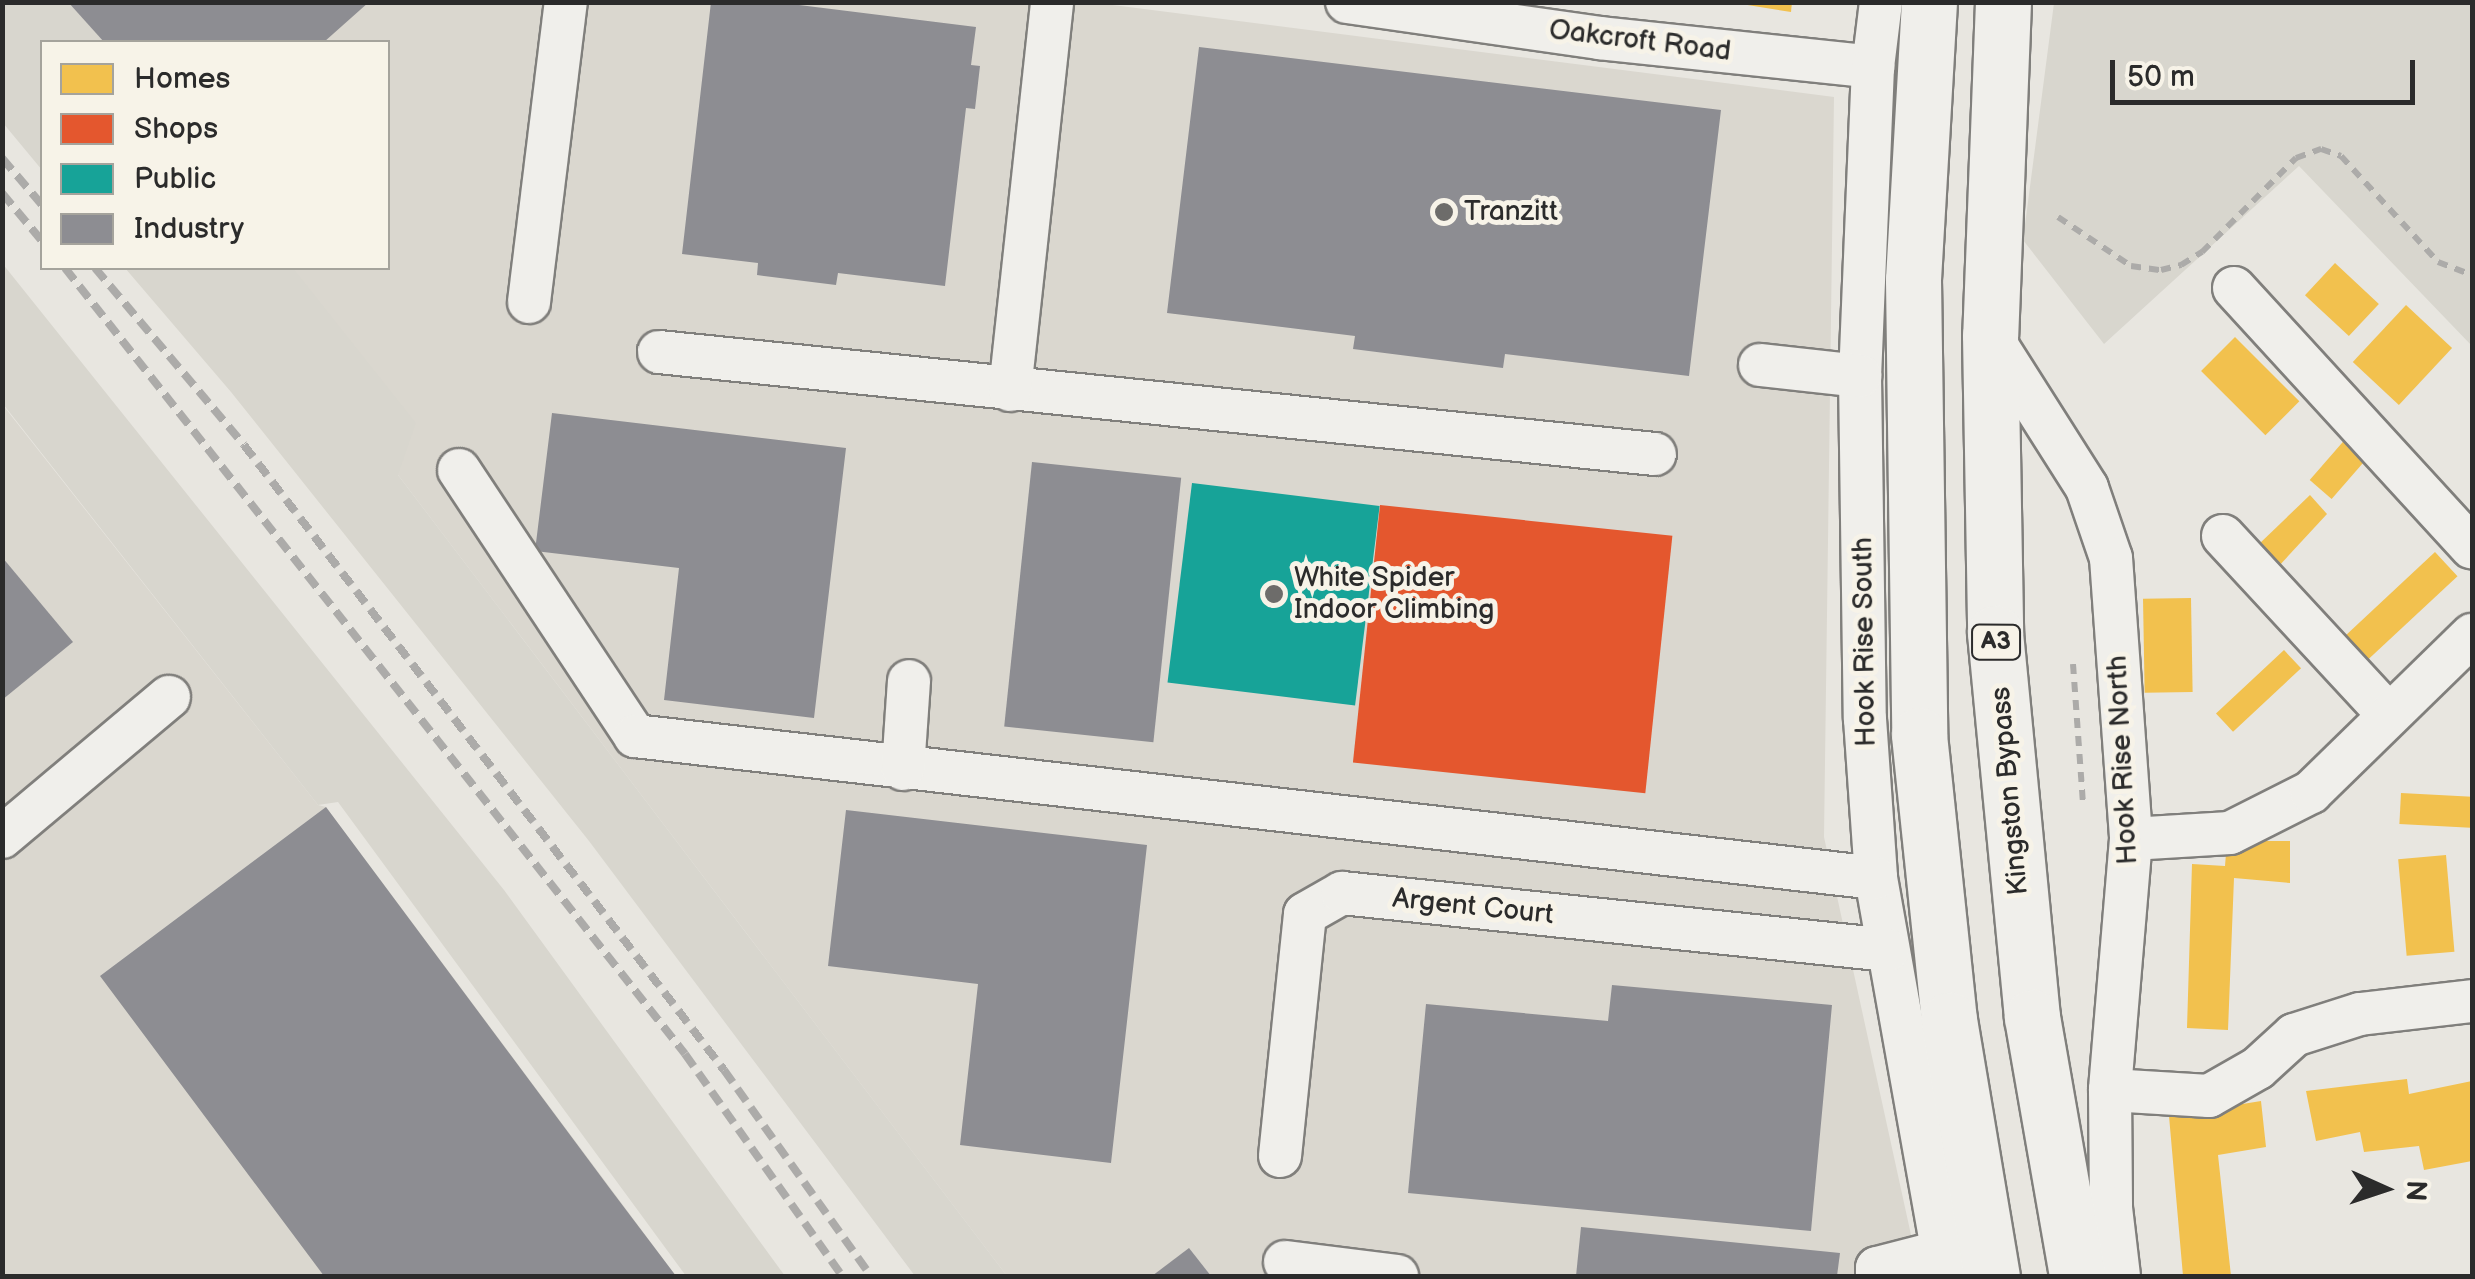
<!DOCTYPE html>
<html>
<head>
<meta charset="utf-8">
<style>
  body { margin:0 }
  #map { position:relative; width:2475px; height:1279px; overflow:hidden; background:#e8e6e0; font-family:"Balsamiq Sans",sans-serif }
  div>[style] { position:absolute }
  .built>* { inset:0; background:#dad7cf }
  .green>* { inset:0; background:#d8d6ce }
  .homes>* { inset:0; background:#f2c14e; transform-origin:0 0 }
  .shops>* { inset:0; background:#e4572e; transform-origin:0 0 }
  .public>* { inset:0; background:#17a398; transform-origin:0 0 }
  .industry>* { inset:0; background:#8d8d92; transform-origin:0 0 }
  .path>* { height:6px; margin-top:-3px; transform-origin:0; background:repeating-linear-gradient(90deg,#acaba9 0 10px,transparent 0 18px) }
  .roads { filter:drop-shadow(2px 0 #807f7c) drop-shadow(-2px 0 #807f7c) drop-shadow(0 2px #807f7c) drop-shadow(0 -2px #807f7c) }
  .minor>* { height:42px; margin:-21px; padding:0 21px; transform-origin:21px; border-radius:21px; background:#f0efeb }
  .highway>* { height:55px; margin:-27.5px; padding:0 27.5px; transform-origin:27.5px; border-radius:27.5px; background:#f0efeb }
  .rail>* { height:8px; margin-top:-4px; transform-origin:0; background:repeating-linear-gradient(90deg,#acaba9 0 15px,transparent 0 23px) }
  .dots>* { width:28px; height:28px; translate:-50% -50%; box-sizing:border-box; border:5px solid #f7f3e8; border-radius:50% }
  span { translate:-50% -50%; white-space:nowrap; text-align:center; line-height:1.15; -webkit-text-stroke:10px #f7f3e8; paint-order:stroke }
  .shield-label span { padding:2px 8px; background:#f7f3e8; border:2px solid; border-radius:8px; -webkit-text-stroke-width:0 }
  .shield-label { font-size:25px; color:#2b2b2b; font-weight:700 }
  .street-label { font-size:28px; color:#2b2b2b }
  .poi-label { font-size:28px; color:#2b2b2b }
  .left { translate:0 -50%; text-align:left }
  .frame { position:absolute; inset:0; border:5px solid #2b2b2b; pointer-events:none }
  .legend { position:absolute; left:40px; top:40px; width:350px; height:230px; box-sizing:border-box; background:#f7f3e8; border:2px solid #a5a39c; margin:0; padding:12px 18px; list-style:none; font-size:30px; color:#2b2b2b }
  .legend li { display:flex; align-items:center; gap:20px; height:50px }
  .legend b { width:50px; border:2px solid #a5a39c }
  .north { position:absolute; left:2335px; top:1139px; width:100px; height:100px; -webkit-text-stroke:8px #f7f3e8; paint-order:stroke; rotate:93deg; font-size:28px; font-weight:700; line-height:40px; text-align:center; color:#2b2b2b }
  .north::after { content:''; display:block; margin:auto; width:35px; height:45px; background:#2b2b2b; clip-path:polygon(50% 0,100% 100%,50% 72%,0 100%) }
  .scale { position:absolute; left:2110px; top:60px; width:305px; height:45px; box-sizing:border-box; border:5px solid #2b2b2b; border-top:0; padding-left:12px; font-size:30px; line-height:35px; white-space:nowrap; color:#2b2b2b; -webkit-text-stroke:8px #f7f3e8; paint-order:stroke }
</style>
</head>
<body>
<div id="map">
  <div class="built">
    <div style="clip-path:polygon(1089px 2px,1834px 97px,1824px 837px,1920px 1276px,1007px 1276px,357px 421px,219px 268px,388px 268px,388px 42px,42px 42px,2px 3px)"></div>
    <div style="clip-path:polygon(2px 404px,318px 805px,326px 807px,676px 1276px,3px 1276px)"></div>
  </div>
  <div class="green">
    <div style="clip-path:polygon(2px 3px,68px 3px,104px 42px,42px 42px,42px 170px,3px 123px)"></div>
    <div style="clip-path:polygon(2054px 3px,2472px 3px,2472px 346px,2299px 166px,2104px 344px,2023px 240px)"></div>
    <div style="clip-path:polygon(2px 263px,504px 890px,785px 1276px,686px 1276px,338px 802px,318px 805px,3px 404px)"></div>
    <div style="clip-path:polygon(125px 268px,293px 268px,416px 423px,398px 475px,1007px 1276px,915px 1276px,589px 841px,231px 392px)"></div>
  </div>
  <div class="homes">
    <div style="clip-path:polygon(1729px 2px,1792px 2px,1791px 12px)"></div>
    <div style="left:2335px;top:263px;width:60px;height:44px;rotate:43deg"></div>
    <div style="left:2406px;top:305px;width:63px;height:78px;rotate:43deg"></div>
    <div style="left:2235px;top:337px;width:91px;height:48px;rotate:45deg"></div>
    <div style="left:2355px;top:428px;width:29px;height:69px;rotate:41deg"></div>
    <div style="clip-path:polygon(2310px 495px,2327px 514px,2278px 567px,2258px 545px)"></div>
    <div style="left:2435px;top:552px;width:33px;height:123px;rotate:47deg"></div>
    <div style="left:2191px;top:598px;width:94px;height:48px;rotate:89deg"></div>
    <div style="left:2284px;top:650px;width:25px;height:93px;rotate:47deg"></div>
    <div style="left:2401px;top:793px;width:71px;height:31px;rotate:3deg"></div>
    <div style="clip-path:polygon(2227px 841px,2290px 841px,2290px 883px,2234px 878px,2228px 1030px,2187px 1028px,2192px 864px,2225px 866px)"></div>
    <div style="left:2446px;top:855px;width:97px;height:48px;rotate:85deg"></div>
    <div style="clip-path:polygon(2407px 1079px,2409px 1094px,2472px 1081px,2472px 1161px,2424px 1170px,2419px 1146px,2364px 1152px,2360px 1132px,2316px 1141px,2306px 1091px)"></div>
    <div style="clip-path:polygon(2261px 1101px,2266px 1147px,2218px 1155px,2231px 1276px,2183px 1276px,2169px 1116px)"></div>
  </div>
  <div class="shops">
    <div style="left:1380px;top:505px;width:294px;height:259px;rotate:6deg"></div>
  </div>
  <div class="public">
    <div style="left:1192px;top:483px;width:189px;height:201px;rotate:7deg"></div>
  </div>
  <div class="industry">
    <div style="clip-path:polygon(68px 2px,369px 2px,324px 42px,104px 42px)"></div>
    <div style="clip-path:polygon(711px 2px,775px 2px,976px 27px,971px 65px,980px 66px,975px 109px,966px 108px,945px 286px,838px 273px,836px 285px,757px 275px,758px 263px,682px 254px)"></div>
    <div style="clip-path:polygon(1199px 47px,1721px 110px,1689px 376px,1505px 354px,1503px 368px,1353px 349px,1355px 336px,1167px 313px)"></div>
    <div style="clip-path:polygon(552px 413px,846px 448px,814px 718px,664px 700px,679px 568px,535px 551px)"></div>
    <div style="left:1032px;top:462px;width:150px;height:266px;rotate:6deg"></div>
    <div style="clip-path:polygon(2px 557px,73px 642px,2px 700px)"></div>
    <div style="clip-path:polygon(326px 807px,611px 1190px,676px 1276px,324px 1276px,100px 976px)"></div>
    <div style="clip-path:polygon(846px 810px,1147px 845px,1111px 1163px,960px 1145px,978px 984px,828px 966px)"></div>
    <div style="clip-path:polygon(1612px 985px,1832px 1005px,1811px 1231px,1408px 1193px,1426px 1004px,1608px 1021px)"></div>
    <div style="clip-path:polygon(1581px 1227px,1840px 1253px,1837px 1276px,1576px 1276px)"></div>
    <div style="clip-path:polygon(1189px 1248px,1211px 1276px,1152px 1276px)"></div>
  </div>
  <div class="path">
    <div style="left:2058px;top:217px;width:88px;rotate:33.9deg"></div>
    <div style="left:2131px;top:266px;width:30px;rotate:8deg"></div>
    <div style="left:2161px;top:270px;width:21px;rotate:-14deg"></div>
    <div style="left:2181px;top:265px;width:25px;rotate:-32deg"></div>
    <div style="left:2202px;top:252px;width:133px;rotate:-45deg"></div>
    <div style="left:2296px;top:158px;width:27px;rotate:-20deg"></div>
    <div style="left:2321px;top:149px;width:21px;rotate:19deg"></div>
    <div style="left:2341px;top:156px;width:144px;rotate:47.5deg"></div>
    <div style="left:2438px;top:262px;width:36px;rotate:21deg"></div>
    <div style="left:2073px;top:664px;width:138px;rotate:85.9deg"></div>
  </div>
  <div class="roads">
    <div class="minor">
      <div style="left:1347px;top:2px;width:255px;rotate:8.1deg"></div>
      <div style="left:1599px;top:38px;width:276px;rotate:6deg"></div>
      <div style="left:1881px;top:2px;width:65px;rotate:97deg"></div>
      <div style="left:1873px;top:67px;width:309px;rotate:92.4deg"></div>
      <div style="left:1860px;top:376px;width:343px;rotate:89.2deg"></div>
      <div style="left:1865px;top:719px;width:159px;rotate:86deg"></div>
      <div style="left:1876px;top:878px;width:404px;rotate:79.9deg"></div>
      <div style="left:2234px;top:288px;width:352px;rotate:47.5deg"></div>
      <div style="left:529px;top:302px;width:302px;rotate:-83deg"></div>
      <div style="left:1990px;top:335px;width:181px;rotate:57.6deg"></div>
      <div style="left:2087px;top:488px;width:74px;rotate:71.1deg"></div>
      <div style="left:2111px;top:558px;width:282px;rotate:85.9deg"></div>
      <div style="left:2131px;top:839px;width:252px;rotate:94.8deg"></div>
      <div style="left:2110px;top:1090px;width:118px;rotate:89.5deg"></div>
      <div style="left:2111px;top:1208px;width:68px;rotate:83.3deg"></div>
      <div style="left:659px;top:352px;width:1001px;rotate:5.85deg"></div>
      <div style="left:1760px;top:365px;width:101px;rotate:6.3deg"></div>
      <div style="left:1010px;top:390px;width:390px;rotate:-83.8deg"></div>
      <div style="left:459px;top:470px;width:319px;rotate:56.5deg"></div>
      <div style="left:635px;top:736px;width:1249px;rotate:6.53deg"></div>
      <div style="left:2223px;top:536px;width:243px;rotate:47.2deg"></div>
      <div style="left:903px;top:769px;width:88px;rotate:-86.1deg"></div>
      <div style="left:2px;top:837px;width:218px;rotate:-40deg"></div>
      <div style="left:2131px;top:839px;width:99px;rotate:-3.5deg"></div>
      <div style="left:2230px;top:833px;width:91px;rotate:-26.8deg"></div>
      <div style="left:2311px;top:792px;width:225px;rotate:-44.3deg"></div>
      <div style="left:2110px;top:1090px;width:99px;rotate:3.5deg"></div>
      <div style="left:2209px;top:1096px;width:56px;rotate:-29.7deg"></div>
      <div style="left:2258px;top:1068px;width:49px;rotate:-42.5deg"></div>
      <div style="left:2294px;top:1035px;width:69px;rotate:-17.7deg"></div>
      <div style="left:2360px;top:1014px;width:113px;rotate:-6.6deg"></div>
      <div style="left:1280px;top:1156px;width:243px;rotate:-84.1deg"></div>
      <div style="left:1305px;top:914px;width:43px;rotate:-29.6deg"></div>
      <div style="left:1342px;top:893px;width:549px;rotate:5.96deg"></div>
      <div style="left:1285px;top:1262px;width:113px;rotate:7.1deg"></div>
      <div style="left:1877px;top:1276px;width:8px;rotate:-90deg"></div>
      <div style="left:1877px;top:1268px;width:68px;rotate:-14.4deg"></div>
    </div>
    <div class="highway">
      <div style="left:1929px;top:2px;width:278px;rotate:93.3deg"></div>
      <div style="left:1913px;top:280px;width:455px;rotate:89.2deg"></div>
      <div style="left:1919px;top:735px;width:287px;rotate:84deg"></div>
      <div style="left:1949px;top:1020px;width:260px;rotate:80.5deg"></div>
      <div style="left:2003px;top:2px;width:333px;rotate:92.2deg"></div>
      <div style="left:1990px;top:335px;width:298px;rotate:89deg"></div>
      <div style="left:1995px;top:633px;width:386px;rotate:84.5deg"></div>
      <div style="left:2032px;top:1017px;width:263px;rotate:80.1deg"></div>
    </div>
  </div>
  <div class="rail">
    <div style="left:2px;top:158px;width:62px;rotate:49.6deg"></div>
    <div style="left:2px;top:193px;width:62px;rotate:50.2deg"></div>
    <div style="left:65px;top:268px;width:1001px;rotate:51.73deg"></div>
    <div style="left:685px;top:1054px;width:272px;rotate:54.7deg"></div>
    <div style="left:95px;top:268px;width:231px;rotate:49.9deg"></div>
    <div style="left:244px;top:445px;width:788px;rotate:52.48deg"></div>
    <div style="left:724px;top:1070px;width:253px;rotate:54.5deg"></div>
  </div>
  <div class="dots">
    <div style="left:1444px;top:212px;background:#6d6c6a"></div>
    <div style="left:1274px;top:594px;background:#6d6c6a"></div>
  </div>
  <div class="shield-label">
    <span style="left:1996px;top:642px">A3</span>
  </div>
  <div class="street-label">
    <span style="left:1640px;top:41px;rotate:7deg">Oakcroft Road</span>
    <span style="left:1865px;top:642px;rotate:-91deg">Hook Rise South</span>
    <span style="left:2123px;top:760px;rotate:-93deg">Hook Rise North</span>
    <span style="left:2010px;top:791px;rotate:-95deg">Kingston Bypass</span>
    <span style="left:1473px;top:907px;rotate:6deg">Argent Court</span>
  </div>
  <div class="poi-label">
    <span class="left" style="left:1464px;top:212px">Tranzitt</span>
    <span class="left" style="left:1294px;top:594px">White Spider<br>Indoor Climbing</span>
  </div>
  <div class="frame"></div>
  <ul class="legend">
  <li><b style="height:28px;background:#f2c14e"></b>Homes</li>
  <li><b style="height:28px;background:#e4572e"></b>Shops</li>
  <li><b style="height:28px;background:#17a398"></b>Public</li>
  <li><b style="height:28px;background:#8d8d92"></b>Industry</li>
  </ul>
  <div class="north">N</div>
  <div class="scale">50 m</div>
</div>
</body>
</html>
